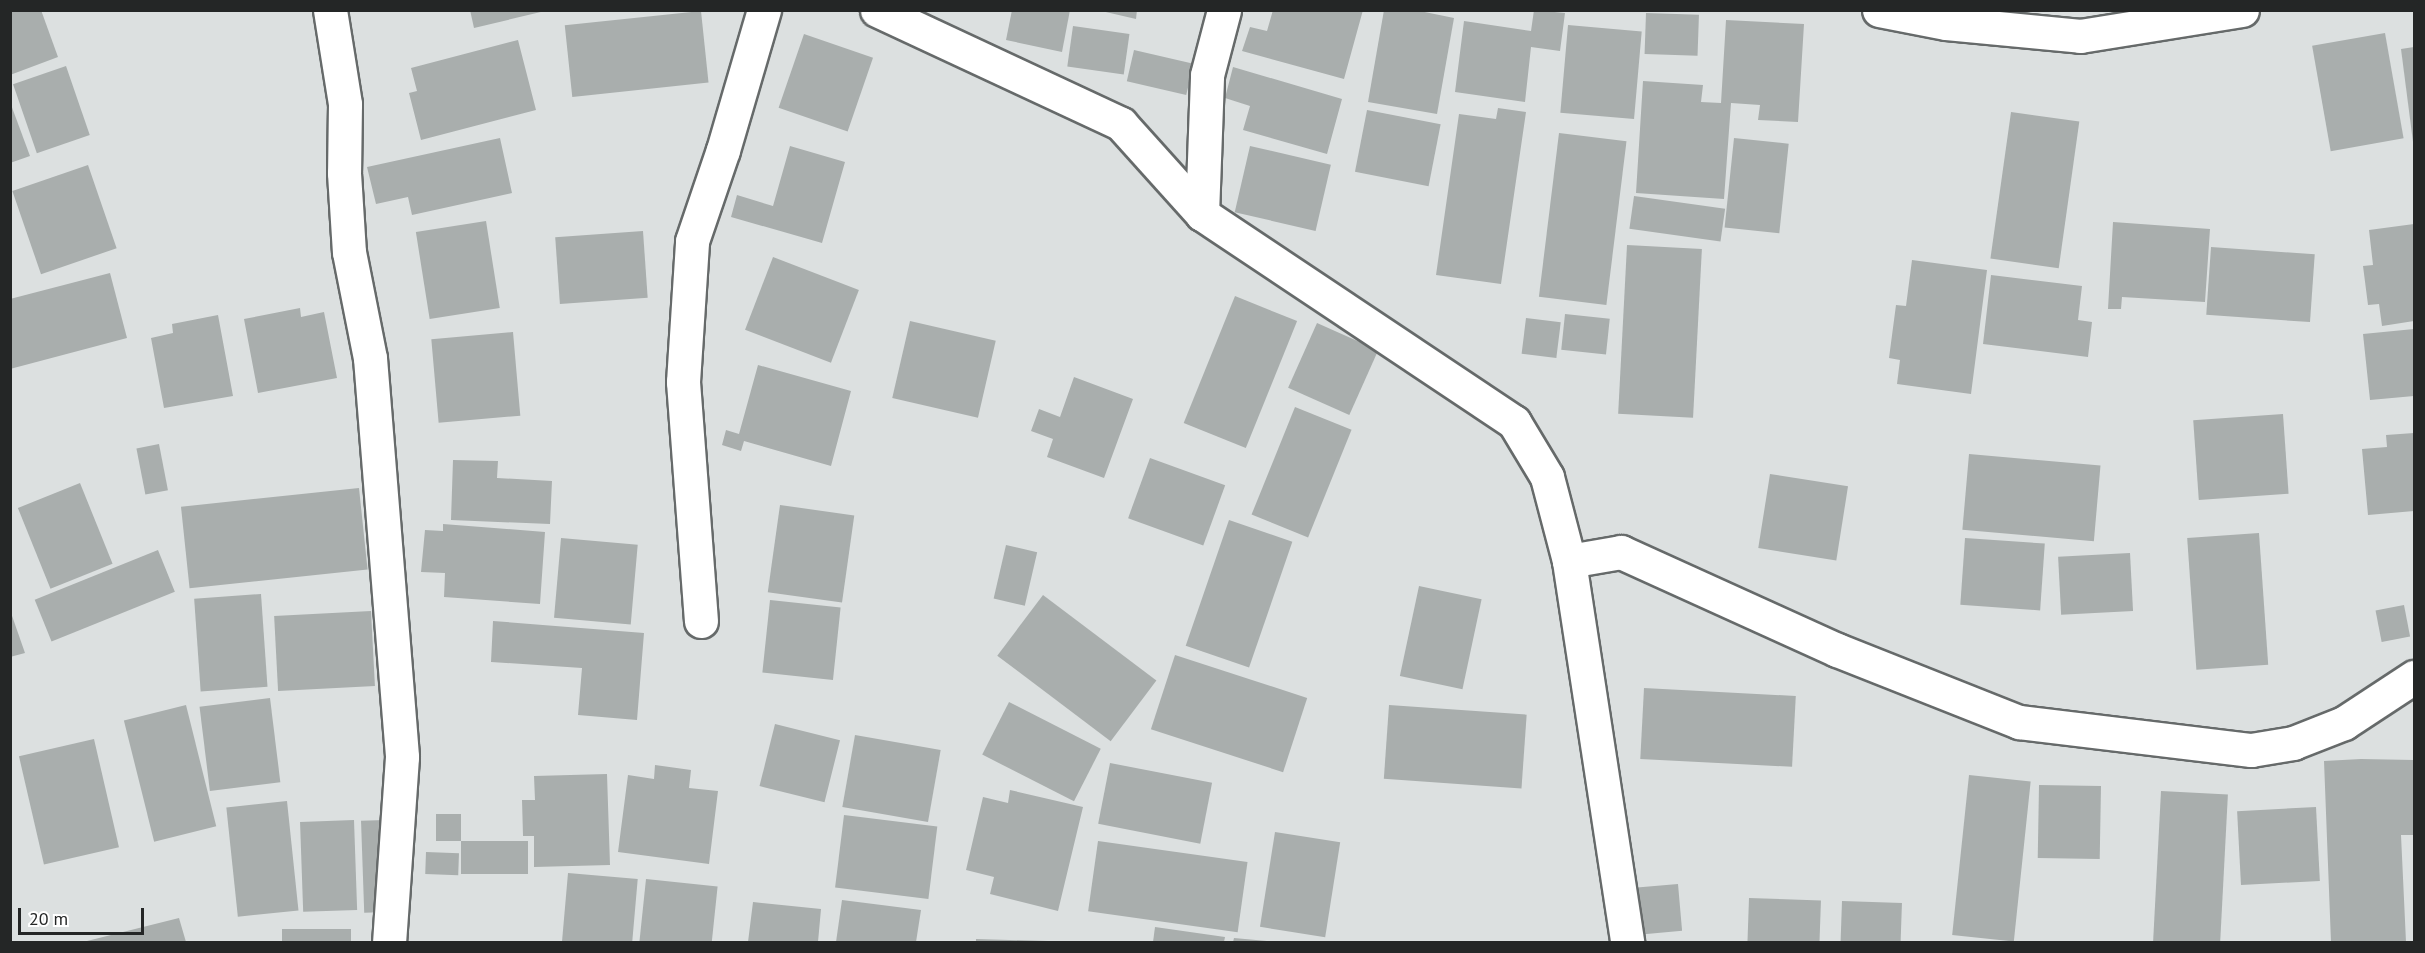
<!DOCTYPE html>
<html>
<head>
<meta charset="utf-8">
<style>
  body { margin:0 }
  #map { position:relative; width:2425px; height:953px; overflow:hidden; background:#dce0e0; font-family:"PT Sans",sans-serif }
  div>[style] { position:absolute }
  .building>* { inset:0; background:#a9aead; transform-origin:0 0 }
  .roads { filter:drop-shadow(2px 0 #666a6a) drop-shadow(-2px 0 #666a6a) drop-shadow(0 2px #666a6a) drop-shadow(0 -2px #666a6a) }
  .street>* { height:33px; margin:-16.5px; padding:0 16.5px; transform-origin:16.5px; border-radius:16.5px; background:#fff }
  span { translate:-50% -50%; white-space:nowrap; text-align:center; line-height:1.15; -webkit-text-stroke:4.5px #fff; paint-order:stroke }
  .frame { position:absolute; inset:0; border:12px solid #242626; pointer-events:none }
  .scale { position:absolute; left:18px; top:908px; width:126px; height:27px; box-sizing:border-box; border:3px solid #242626; border-top:0; padding-left:8px; font-size:18px; line-height:21px; white-space:nowrap; color:#242626; -webkit-text-stroke:4px #fff; paint-order:stroke }
</style>
</head>
<body>
<div id="map">
  <div class="building">
    <div style="clip-path:polygon(10px 10px,41px 10px,58px 57px,10px 75px)"></div>
    <div style="clip-path:polygon(470px 10px,545px 10px,545px 11px,474px 28px)"></div>
    <div style="clip-path:polygon(1012px 10px,1070px 10px,1062px 52px,1006px 40px)"></div>
    <div style="clip-path:polygon(1097px 10px,1137px 10px,1136px 19px)"></div>
    <div style="clip-path:polygon(1273px 10px,1363px 10px,1344px 79px,1242px 51px,1250px 27px,1267px 31px)"></div>
    <div style="clip-path:polygon(1384px 10px,1415px 10px,1454px 18px,1437px 114px,1368px 102px)"></div>
    <div style="clip-path:polygon(1534px 10px,1565px 13px,1560px 51px,1531px 47px,1525px 102px,1455px 92px,1464px 21px,1531px 31px)"></div>
    <div style="left:701px;top:11px;width:72px;height:137px;rotate:84deg"></div>
    <div style="left:1646px;top:13px;width:53px;height:41px;rotate:2deg"></div>
    <div style="clip-path:polygon(1726px 20px,1804px 24px,1798px 122px,1758px 120px,1760px 105px,1731px 103px,1724px 199px,1636px 193px,1643px 81px,1703px 85px,1701px 102px,1721px 103px)"></div>
    <div style="left:1568px;top:25px;width:74px;height:88px;rotate:5deg"></div>
    <div style="left:1073px;top:26px;width:57px;height:41px;rotate:8deg"></div>
    <div style="left:2385px;top:33px;width:107px;height:74px;rotate:80deg"></div>
    <div style="left:804px;top:34px;width:73px;height:78px;rotate:19deg"></div>
    <div style="clip-path:polygon(518px 40px,536px 110px,421px 140px,409px 93px,417px 91px,411px 68px)"></div>
    <div style="clip-path:polygon(2414px 47px,2414px 142px,2413px 142px,2401px 49px)"></div>
    <div style="left:1134px;top:50px;width:61px;height:32px;rotate:13deg"></div>
    <div style="left:66px;top:66px;width:73px;height:56px;rotate:71deg"></div>
    <div style="clip-path:polygon(1233px 67px,1342px 99px,1327px 154px,1243px 130px,1250px 106px,1225px 98px)"></div>
    <div style="clip-path:polygon(10px 102px,30px 156px,10px 163px)"></div>
    <div style="clip-path:polygon(1498px 108px,1526px 112px,1501px 284px,1436px 275px,1459px 114px,1496px 119px)"></div>
    <div style="left:1367px;top:110px;width:75px;height:63px;rotate:11deg"></div>
    <div style="left:2011px;top:112px;width:69px;height:148px;rotate:8deg"></div>
    <div style="left:1559px;top:133px;width:68px;height:165px;rotate:7deg"></div>
    <div style="clip-path:polygon(500px 138px,512px 193px,412px 215px,408px 197px,376px 204px,367px 167px)"></div>
    <div style="left:1734px;top:138px;width:55px;height:90px;rotate:6deg"></div>
    <div style="clip-path:polygon(790px 146px,845px 162px,822px 243px,731px 217px,737px 195px,773px 206px)"></div>
    <div style="left:1250px;top:146px;width:83px;height:68px;rotate:13deg"></div>
    <div style="left:88px;top:165px;width:88px;height:80px;rotate:71deg"></div>
    <div style="left:1634px;top:196px;width:92px;height:33px;rotate:8deg"></div>
    <div style="left:486px;top:221px;width:88px;height:71px;rotate:81deg"></div>
    <div style="clip-path:polygon(2113px 222px,2210px 229px,2205px 302px,2122px 297px,2121px 309px,2108px 309px)"></div>
    <div style="clip-path:polygon(2414px 224px,2414px 321px,2382px 326px,2379px 304px,2368px 305px,2363px 266px,2373px 265px,2369px 230px)"></div>
    <div style="left:643px;top:231px;width:67px;height:88px;rotate:86deg"></div>
    <div style="left:1627px;top:245px;width:75px;height:169px;rotate:3deg"></div>
    <div style="left:2211px;top:247px;width:104px;height:68px;rotate:4deg"></div>
    <div style="left:773px;top:257px;width:92px;height:78px;rotate:21deg"></div>
    <div style="clip-path:polygon(1912px 260px,1987px 270px,1971px 394px,1897px 384px,1900px 360px,1889px 358px,1896px 305px,1906px 306px)"></div>
    <div style="clip-path:polygon(110px 273px,127px 338px,10px 369px,10px 299px)"></div>
    <div style="clip-path:polygon(1991px 275px,2082px 286px,2078px 320px,2092px 322px,2088px 357px,1983px 344px)"></div>
    <div style="left:1235px;top:296px;width:67px;height:137px;rotate:22deg"></div>
    <div style="clip-path:polygon(300px 308px,301px 317px,324px 312px,337px 378px,258px 393px,244px 319px)"></div>
    <div style="left:1565px;top:314px;width:45px;height:36px;rotate:6deg"></div>
    <div style="clip-path:polygon(218px 315px,233px 396px,164px 408px,151px 338px,173px 333px,172px 324px)"></div>
    <div style="left:1526px;top:318px;width:35px;height:36px;rotate:7deg"></div>
    <div style="left:910px;top:321px;width:88px;height:79px;rotate:13deg"></div>
    <div style="left:1317px;top:323px;width:67px;height:71px;rotate:24deg"></div>
    <div style="clip-path:polygon(2414px 329px,2414px 396px,2370px 400px,2363px 334px)"></div>
    <div style="left:513px;top:332px;width:84px;height:82px;rotate:85deg"></div>
    <div style="clip-path:polygon(758px 365px,851px 391px,831px 466px,744px 441px,741px 451px,722px 445px,726px 430px,739px 434px)"></div>
    <div style="clip-path:polygon(1074px 377px,1133px 399px,1104px 478px,1047px 457px,1053px 439px,1031px 431px,1039px 409px,1060px 417px)"></div>
    <div style="left:1295px;top:407px;width:61px;height:116px;rotate:22deg"></div>
    <div style="left:2283px;top:414px;width:80px;height:90px;rotate:86deg"></div>
    <div style="clip-path:polygon(2414px 433px,2414px 511px,2368px 515px,2362px 449px,2387px 447px,2386px 435px)"></div>
    <div style="left:159px;top:444px;width:47px;height:23px;rotate:79deg"></div>
    <div style="left:1969px;top:454px;width:132px;height:76px;rotate:5deg"></div>
    <div style="left:1150px;top:458px;width:80px;height:64px;rotate:20deg"></div>
    <div style="clip-path:polygon(453px 460px,498px 461px,497px 478px,552px 481px,550px 524px,451px 520px)"></div>
    <div style="left:1770px;top:474px;width:79px;height:75px;rotate:9deg"></div>
    <div style="left:80px;top:483px;width:87px;height:67px;rotate:68deg"></div>
    <div style="left:359px;top:488px;width:82px;height:179px;rotate:84deg"></div>
    <div style="left:780px;top:505px;width:75px;height:88px;rotate:8deg"></div>
    <div style="left:1229px;top:520px;width:67px;height:133px;rotate:19deg"></div>
    <div style="clip-path:polygon(443px 524px,545px 532px,540px 604px,444px 597px,445px 573px,421px 572px,425px 530px,443px 531px)"></div>
    <div style="left:2259px;top:533px;width:132px;height:72px;rotate:86deg"></div>
    <div style="left:561px;top:538px;width:77px;height:80px;rotate:5deg"></div>
    <div style="left:1965px;top:538px;width:80px;height:67px;rotate:4deg"></div>
    <div style="left:1006px;top:545px;width:32px;height:55px;rotate:13deg"></div>
    <div style="left:158px;top:550px;width:45px;height:133px;rotate:68deg"></div>
    <div style="left:2130px;top:553px;width:58px;height:72px;rotate:87deg"></div>
    <div style="left:1419px;top:586px;width:64px;height:92px;rotate:12deg"></div>
    <div style="left:261px;top:594px;width:93px;height:67px;rotate:86deg"></div>
    <div style="left:1043px;top:595px;width:142px;height:76px;rotate:37deg"></div>
    <div style="left:770px;top:600px;width:71px;height:73px;rotate:6deg"></div>
    <div style="left:2404px;top:605px;width:32px;height:29px;rotate:79deg"></div>
    <div style="clip-path:polygon(10px 610px,25px 653px,10px 657px)"></div>
    <div style="left:371px;top:611px;width:75px;height:97px;rotate:87deg"></div>
    <div style="clip-path:polygon(493px 621px,644px 633px,637px 720px,578px 715px,582px 668px,491px 662px)"></div>
    <div style="left:1175px;top:655px;width:139px;height:78px;rotate:18deg"></div>
    <div style="left:1644px;top:688px;width:152px;height:71px;rotate:3deg"></div>
    <div style="left:270px;top:698px;width:85px;height:71px;rotate:83deg"></div>
    <div style="left:1009px;top:702px;width:103px;height:59px;rotate:27deg"></div>
    <div style="left:186px;top:705px;width:125px;height:64px;rotate:76deg"></div>
    <div style="left:1389px;top:705px;width:138px;height:74px;rotate:4deg"></div>
    <div style="left:775px;top:724px;width:67px;height:64px;rotate:14deg"></div>
    <div style="left:855px;top:735px;width:87px;height:73px;rotate:10deg"></div>
    <div style="left:94px;top:739px;width:111px;height:77px;rotate:77deg"></div>
    <div style="clip-path:polygon(2361px 759px,2414px 760px,2414px 835px,2401px 835px,2406px 942px,2331px 942px,2324px 761px)"></div>
    <div style="left:1110px;top:763px;width:104px;height:62px;rotate:11deg"></div>
    <div style="clip-path:polygon(655px 765px,691px 770px,689px 788px,718px 791px,709px 864px,618px 852px,628px 775px,654px 779px)"></div>
    <div style="clip-path:polygon(607px 774px,610px 865px,534px 867px,534px 836px,523px 836px,522px 800px,535px 800px,534px 776px)"></div>
    <div style="left:1969px;top:775px;width:62px;height:161px;rotate:6deg"></div>
    <div style="left:2039px;top:785px;width:62px;height:73px;rotate:1deg"></div>
    <div style="clip-path:polygon(1010px 790px,1083px 807px,1058px 911px,990px 894px,994px 877px,966px 870px,983px 797px,1008px 803px)"></div>
    <div style="left:2161px;top:791px;width:67px;height:151px;rotate:3deg"></div>
    <div style="left:287px;top:801px;width:110px;height:61px;rotate:84deg"></div>
    <div style="left:2316px;top:807px;width:74px;height:79px;rotate:87deg"></div>
    <div style="left:461px;top:814px;width:27px;height:25px;rotate:90deg"></div>
    <div style="left:844px;top:815px;width:94px;height:73px;rotate:7deg"></div>
    <div style="left:354px;top:820px;width:90px;height:54px;rotate:88deg"></div>
    <div style="left:385px;top:820px;width:92px;height:24px;rotate:88deg"></div>
    <div style="left:1275px;top:832px;width:66px;height:96px;rotate:9deg"></div>
    <div style="left:461px;top:841px;width:67px;height:33px"></div>
    <div style="left:1098px;top:841px;width:151px;height:71px;rotate:8deg"></div>
    <div style="left:426px;top:852px;width:33px;height:22px;rotate:2deg"></div>
    <div style="left:568px;top:873px;width:70px;height:69px;rotate:5deg"></div>
    <div style="left:646px;top:879px;width:72px;height:63px;rotate:6deg"></div>
    <div style="left:1678px;top:884px;width:47px;height:41px;rotate:85deg"></div>
    <div style="left:1749px;top:898px;width:72px;height:44px;rotate:2deg"></div>
    <div style="clip-path:polygon(842px 900px,921px 910px,916px 942px,836px 942px)"></div>
    <div style="left:1842px;top:901px;width:60px;height:41px;rotate:2deg"></div>
    <div style="clip-path:polygon(753px 902px,821px 909px,818px 942px,748px 942px)"></div>
    <div style="clip-path:polygon(179px 918px,186px 942px,83px 942px)"></div>
    <div style="clip-path:polygon(1155px 927px,1225px 937px,1224px 942px,1153px 942px)"></div>
    <div style="left:282px;top:929px;width:69px;height:13px"></div>
    <div style="clip-path:polygon(1234px 938px,1267px 941px,1267px 942px,1233px 942px)"></div>
    <div style="clip-path:polygon(976px 939px,1048px 941px,1048px 942px,976px 942px)"></div>
  </div>
  <div class="roads">
    <div class="street">
      <div style="left:330px;top:10px;width:95px;rotate:80.9deg"></div>
      <div style="left:345px;top:104px;width:69px;rotate:90.8deg"></div>
      <div style="left:344px;top:173px;width:79px;rotate:86.4deg"></div>
      <div style="left:349px;top:252px;width:108px;rotate:78.8deg"></div>
      <div style="left:370px;top:358px;width:400px;rotate:85.4deg"></div>
      <div style="left:402px;top:757px;width:185px;rotate:94deg"></div>
      <div style="left:877px;top:10px;width:269px;rotate:25deg"></div>
      <div style="left:1121px;top:124px;width:121px;rotate:48deg"></div>
      <div style="left:1202px;top:214px;width:375px;rotate:33.7deg"></div>
      <div style="left:1514px;top:422px;width:64px;rotate:59deg"></div>
      <div style="left:1547px;top:477px;width:87px;rotate:75.3deg"></div>
      <div style="left:1569px;top:561px;width:53px;rotate:-9.8deg"></div>
      <div style="left:1621px;top:552px;width:237px;rotate:24.4deg"></div>
      <div style="left:1837px;top:650px;width:196px;rotate:21.6deg"></div>
      <div style="left:2019px;top:722px;width:234px;rotate:6.9deg"></div>
      <div style="left:2251px;top:750px;width:43px;rotate:-9.5deg"></div>
      <div style="left:2293px;top:743px;width:55px;rotate:-21.4deg"></div>
      <div style="left:2344px;top:723px;width:84px;rotate:-33.3deg"></div>
      <div style="left:1879px;top:10px;width:68px;rotate:11deg"></div>
      <div style="left:1946px;top:23px;width:135px;rotate:5.5deg"></div>
      <div style="left:2080px;top:36px;width:164px;rotate:-9.1deg"></div>
      <div style="left:1202px;top:214px;width:139px;rotate:-87.9deg"></div>
      <div style="left:1207px;top:75px;width:67px;rotate:-75.3deg"></div>
      <div style="left:1569px;top:561px;width:385px;rotate:81.3deg"></div>
      <div style="left:701px;top:621px;width:240px;rotate:-94.3deg"></div>
      <div style="left:683px;top:382px;width:141px;rotate:-86.3deg"></div>
      <div style="left:692px;top:241px;width:96px;rotate:-71.2deg"></div>
      <div style="left:723px;top:150px;width:146px;rotate:-73.7deg"></div>
    </div>
  </div>
  <div class="frame"></div>
  <div class="scale">20 m</div>
</div>
</body>
</html>
